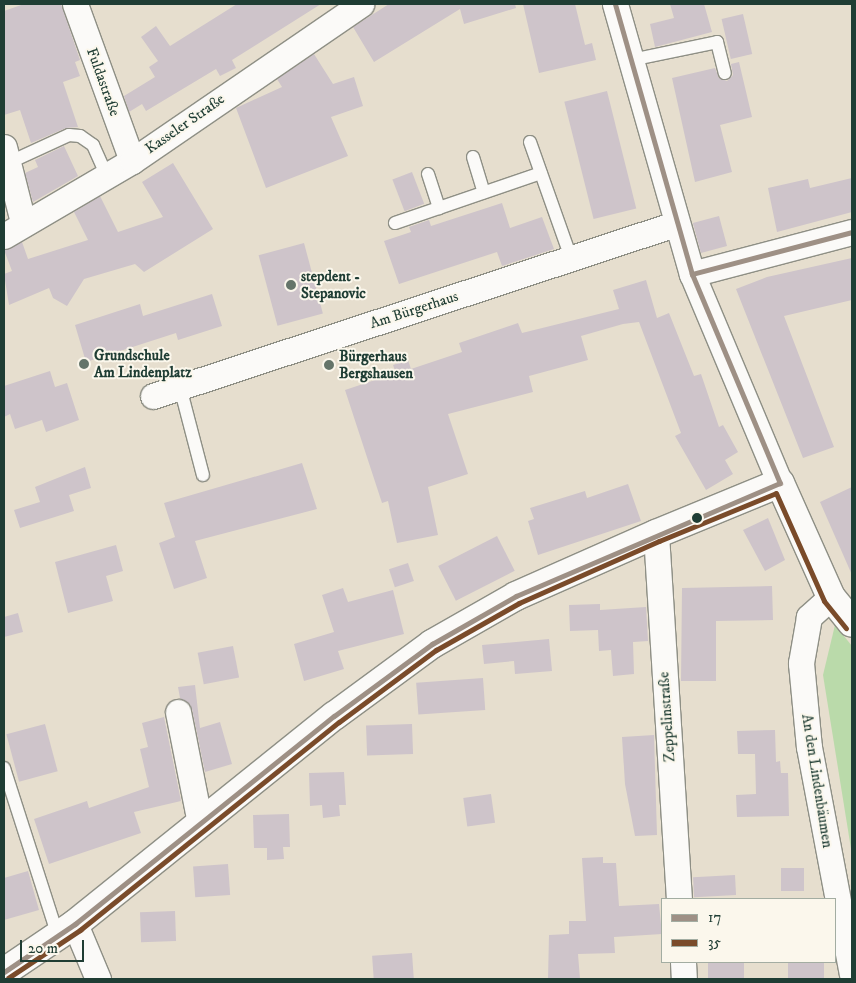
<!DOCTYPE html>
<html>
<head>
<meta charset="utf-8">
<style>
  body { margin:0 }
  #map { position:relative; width:856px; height:983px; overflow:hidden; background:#e6dece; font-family:"IM FELL DW Pica",serif }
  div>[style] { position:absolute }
  .green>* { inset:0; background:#badaaa }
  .building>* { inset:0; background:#cec4ca; transform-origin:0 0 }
  .roads { filter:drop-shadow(1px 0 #8e8f85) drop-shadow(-1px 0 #8e8f85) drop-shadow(0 1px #8e8f85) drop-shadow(0 -1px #8e8f85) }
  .lane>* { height:12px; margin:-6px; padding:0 6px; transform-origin:6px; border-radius:6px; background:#fbfaf8 }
  .street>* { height:25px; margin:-12.5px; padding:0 12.5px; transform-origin:12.5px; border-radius:12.5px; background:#fbfaf8 }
  .secondary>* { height:28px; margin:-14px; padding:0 14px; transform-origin:14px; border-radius:14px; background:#fbfaf8 }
  .bus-1>* { height:5px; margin:-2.5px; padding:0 2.5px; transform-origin:2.5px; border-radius:2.5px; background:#9e9085 }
  .bus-2>* { height:5px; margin:-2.5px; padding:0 2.5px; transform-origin:2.5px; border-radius:2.5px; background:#7a4b2a }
  .dots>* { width:14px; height:14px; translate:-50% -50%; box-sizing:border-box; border:2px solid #fbf7ec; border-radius:50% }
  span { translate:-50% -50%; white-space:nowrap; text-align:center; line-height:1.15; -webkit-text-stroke:4px #fbf7ec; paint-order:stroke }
  .street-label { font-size:15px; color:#1f3d34 }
  .poi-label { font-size:15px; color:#1f3d34; font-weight:700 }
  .left { translate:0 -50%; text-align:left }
  .frame { position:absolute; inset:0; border:5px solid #1f3d34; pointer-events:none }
  .legend { position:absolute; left:661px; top:898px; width:175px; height:65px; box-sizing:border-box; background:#fbf7ec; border:1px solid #a3ada2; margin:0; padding:6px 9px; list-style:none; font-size:15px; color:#1f3d34 }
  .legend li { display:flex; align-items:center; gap:10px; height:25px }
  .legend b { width:25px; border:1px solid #a3ada2 }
  .scale { position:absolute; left:20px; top:940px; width:64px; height:22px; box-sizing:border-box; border:2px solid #1f3d34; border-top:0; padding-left:6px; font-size:15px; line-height:18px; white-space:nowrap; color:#1f3d34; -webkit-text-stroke:4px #fbf7ec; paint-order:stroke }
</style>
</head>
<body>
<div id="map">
  <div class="green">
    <div style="clip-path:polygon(835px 625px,852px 646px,852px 855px,823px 675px)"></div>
  </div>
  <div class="building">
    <div style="clip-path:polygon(24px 4px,61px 4px,80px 60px,75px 62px,80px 76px,63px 82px,78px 127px,66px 128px,31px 143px,20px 110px,4px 115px,4px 11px)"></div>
    <div style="clip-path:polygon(237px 4px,321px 4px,232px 60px,236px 68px,220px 76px,216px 69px,146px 111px,142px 104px,129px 112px,124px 96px,155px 77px,149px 67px,158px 61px,141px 37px,156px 26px,170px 46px)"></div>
    <div style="clip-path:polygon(389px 4px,515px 4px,516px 8px,464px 24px,460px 9px,374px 62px,353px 27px)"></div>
    <div style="clip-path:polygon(523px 4px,575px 4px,585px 45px,592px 43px,596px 60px,539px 73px)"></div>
    <div style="clip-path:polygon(670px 4px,704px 4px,712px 32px,655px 47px,650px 24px,674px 18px)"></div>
    <div style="left:743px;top:14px;width:41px;height:22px;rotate:77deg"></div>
    <div style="clip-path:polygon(314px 54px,333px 84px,354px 77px,363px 106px,331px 117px,348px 156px,266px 188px,236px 108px,282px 87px,277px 79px)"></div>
    <div style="clip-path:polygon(739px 62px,752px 117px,720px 125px,732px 172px,695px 182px,672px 78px,715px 68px,719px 78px,727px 81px,733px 75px,731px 64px)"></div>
    <div style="left:607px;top:91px;width:121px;height:44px;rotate:76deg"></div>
    <div style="clip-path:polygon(64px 146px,78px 176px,33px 202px,25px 173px,38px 167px,35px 160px)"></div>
    <div style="clip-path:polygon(173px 163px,213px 229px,144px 272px,135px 264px,84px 279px,67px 306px,53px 298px,49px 288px,9px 305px,4px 274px,12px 271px,4px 250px,22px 242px,28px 259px,88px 240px,74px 212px,100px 196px,118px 232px,163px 217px,142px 182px)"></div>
    <div style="left:412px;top:172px;width:34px;height:21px;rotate:69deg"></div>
    <div style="clip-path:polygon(852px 178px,852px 212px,777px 232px,768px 188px,808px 179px,810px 188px)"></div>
    <div style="clip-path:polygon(502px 203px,510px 228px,542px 217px,554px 249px,502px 266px,497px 252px,399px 284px,384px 241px,411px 232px,409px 227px,429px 220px,431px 226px)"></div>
    <div style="left:719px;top:216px;width:31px;height:27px;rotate:75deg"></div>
    <div style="left:304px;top:243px;width:73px;height:47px;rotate:75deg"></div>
    <div style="clip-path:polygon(852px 258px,852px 300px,784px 316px,834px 447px,803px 458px,736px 289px,767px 277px)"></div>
    <div style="clip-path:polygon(646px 280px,657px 318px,669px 313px,694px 376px,701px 374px,719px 427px,723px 425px,738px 452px,725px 460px,733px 474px,706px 490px,675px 436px,681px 433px,639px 322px,623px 324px,581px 336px,588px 360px,529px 376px,533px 392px,448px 414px,468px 474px,428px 487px,438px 535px,397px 543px,388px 501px,382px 503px,345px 390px,396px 373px,393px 365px,408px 360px,411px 369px,462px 352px,459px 343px,518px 323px,522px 333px,619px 309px,613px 290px)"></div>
    <div style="clip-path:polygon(212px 294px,222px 326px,178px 340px,176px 333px,86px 362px,75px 325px,140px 304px,143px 316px)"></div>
    <div style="clip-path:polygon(50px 371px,55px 387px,67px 383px,79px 420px,46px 432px,42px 420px,15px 429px,10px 414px,4px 417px,4px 386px)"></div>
    <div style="clip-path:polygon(302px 463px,317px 509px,195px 541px,207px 578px,174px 589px,159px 543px,175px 537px,164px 503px)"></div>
    <div style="clip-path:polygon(85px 467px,91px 488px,69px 495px,74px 511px,20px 528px,14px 510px,40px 502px,35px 487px)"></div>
    <div style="clip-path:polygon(628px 484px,641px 521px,538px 555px,528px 521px,534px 519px,530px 508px,585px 491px,587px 498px)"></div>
    <div style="clip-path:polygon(852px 487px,852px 575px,820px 502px)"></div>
    <div style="clip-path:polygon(768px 518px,785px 560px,765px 571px,743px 530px)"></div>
    <div style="left:497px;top:536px;width:39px;height:66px;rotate:63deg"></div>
    <div style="clip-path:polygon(116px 545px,123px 571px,106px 576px,113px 601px,68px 613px,55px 562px)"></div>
    <div style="left:408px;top:563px;width:19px;height:20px;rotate:72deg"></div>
    <div style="clip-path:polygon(772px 586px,773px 620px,716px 621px,716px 681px,681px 681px,682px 588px)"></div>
    <div style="clip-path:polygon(343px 588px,348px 602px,393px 590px,404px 634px,338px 651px,344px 669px,304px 681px,294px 644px,334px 632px,322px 595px)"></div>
    <div style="clip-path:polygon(600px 604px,600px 610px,646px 607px,648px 641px,633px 642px,634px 674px,613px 676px,611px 650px,599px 651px,598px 630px,570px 631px,569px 605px)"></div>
    <div style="clip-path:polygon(18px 613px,23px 632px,4px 637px,4px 617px)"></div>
    <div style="clip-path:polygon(549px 639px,552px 671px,515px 674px,514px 661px,484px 664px,482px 645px)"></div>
    <div style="left:233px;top:646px;width:32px;height:36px;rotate:79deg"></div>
    <div style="left:483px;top:678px;width:32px;height:67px;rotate:86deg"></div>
    <div style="clip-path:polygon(195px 685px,200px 728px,220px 722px,232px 764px,205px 772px,192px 709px,180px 698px,178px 687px)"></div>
    <div style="clip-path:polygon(164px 717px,181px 801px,134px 812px,141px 833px,49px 864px,34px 819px,87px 801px,89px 808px,149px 787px,140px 749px,148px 747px,142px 723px)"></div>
    <div style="left:45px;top:724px;width:49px;height:40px;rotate:75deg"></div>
    <div style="left:412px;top:724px;width:30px;height:46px;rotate:88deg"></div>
    <div style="clip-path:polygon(775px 730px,776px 762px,780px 761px,781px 773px,788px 773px,789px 816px,737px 817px,736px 795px,756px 794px,755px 754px,738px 754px,737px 731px)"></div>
    <div style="clip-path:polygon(654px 735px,657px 835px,635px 836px,625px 784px,622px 737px)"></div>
    <div style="clip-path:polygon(344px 772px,346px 805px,339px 805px,340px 816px,323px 818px,322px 805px,310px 806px,309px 773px)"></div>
    <div style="left:491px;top:794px;width:29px;height:28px;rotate:82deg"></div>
    <div style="clip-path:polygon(289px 814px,290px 847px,283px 847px,284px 859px,267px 860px,267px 848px,254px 848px,253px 815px)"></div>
    <div style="clip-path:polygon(603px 857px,603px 863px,616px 863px,619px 906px,659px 904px,662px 934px,614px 937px,615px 953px,578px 954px,580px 979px,548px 979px,549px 935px,569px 934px,569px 921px,586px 921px,582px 858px)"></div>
    <div style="left:228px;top:864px;width:31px;height:35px;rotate:86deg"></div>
    <div style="left:804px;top:868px;width:23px;height:23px;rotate:90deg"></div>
    <div style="clip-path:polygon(28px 871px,39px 910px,4px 920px,4px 878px)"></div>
    <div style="left:735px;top:875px;width:20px;height:42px;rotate:87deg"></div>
    <div style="left:175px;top:911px;width:30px;height:35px;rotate:88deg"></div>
    <div style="left:412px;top:953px;width:26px;height:40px;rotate:86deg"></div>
    <div style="left:708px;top:962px;width:36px;height:17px"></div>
    <div style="left:788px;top:962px;width:36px;height:17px"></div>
  </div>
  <div class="roads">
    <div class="lane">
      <div style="left:631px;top:60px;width:88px;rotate:-11.8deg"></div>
      <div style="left:717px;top:42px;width:32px;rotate:76deg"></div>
      <div style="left:530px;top:142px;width:123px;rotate:70.5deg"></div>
      <div style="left:473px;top:157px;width:37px;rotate:73deg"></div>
      <div style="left:8px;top:163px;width:67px;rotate:-24.7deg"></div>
      <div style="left:69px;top:135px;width:11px;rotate:5deg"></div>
      <div style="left:80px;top:136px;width:16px;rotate:35deg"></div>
      <div style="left:93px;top:145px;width:34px;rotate:66deg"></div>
      <div style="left:428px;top:174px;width:36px;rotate:72deg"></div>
      <div style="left:395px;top:223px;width:154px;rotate:-18.9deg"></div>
      <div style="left:180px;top:387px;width:91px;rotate:75.4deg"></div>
      <div style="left:4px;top:768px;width:176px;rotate:72.2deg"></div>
    </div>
    <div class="street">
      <div style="left:75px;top:4px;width:167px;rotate:70deg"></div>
      <div style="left:615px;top:4px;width:281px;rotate:74.1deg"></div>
      <div style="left:692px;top:274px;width:227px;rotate:67.2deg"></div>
      <div style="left:4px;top:147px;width:77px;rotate:75.8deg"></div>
      <div style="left:4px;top:236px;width:148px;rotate:-30.4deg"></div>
      <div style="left:132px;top:161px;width:278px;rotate:-34.4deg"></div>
      <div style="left:692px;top:274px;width:165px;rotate:-14.7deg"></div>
      <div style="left:153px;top:396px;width:550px;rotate:-18.24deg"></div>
      <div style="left:656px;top:534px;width:366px;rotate:86.4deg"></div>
      <div style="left:831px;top:597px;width:30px;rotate:138deg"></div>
      <div style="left:809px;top:617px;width:47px;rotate:99.9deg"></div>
      <div style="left:801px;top:663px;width:84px;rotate:84.6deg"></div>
      <div style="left:809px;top:747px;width:231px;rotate:79.3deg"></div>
      <div style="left:178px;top:712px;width:113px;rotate:78.8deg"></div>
      <div style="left:75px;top:924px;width:60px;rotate:67.3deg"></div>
      <div style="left:683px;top:962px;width:17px;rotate:87deg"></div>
    </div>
    <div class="secondary">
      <div style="left:4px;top:972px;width:86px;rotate:-34.1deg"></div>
      <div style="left:75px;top:924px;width:332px;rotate:-38.8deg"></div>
      <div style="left:334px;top:716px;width:122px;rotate:-36.3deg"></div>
      <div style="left:432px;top:644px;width:97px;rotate:-29.7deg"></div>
      <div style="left:516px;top:596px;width:153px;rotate:-23.9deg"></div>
      <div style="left:656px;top:534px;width:134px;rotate:-22.4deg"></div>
      <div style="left:780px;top:483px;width:125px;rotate:65.9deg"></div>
      <div style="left:831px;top:597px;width:33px;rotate:51deg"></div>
    </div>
  </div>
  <div class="bus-1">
    <div style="left:615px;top:4px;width:281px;rotate:74.1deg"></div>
    <div style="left:692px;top:274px;width:227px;rotate:67.2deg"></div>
    <div style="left:692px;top:274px;width:165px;rotate:-14.7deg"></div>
    <div style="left:4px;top:972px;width:86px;rotate:-34.1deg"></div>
    <div style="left:75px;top:924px;width:332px;rotate:-38.8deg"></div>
    <div style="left:334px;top:716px;width:122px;rotate:-36.3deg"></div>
    <div style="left:432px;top:644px;width:97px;rotate:-29.7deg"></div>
    <div style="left:516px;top:596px;width:287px;rotate:-23.2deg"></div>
  </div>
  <div class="bus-2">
    <div style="left:8px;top:978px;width:87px;rotate:-33.7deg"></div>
    <div style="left:80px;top:930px;width:332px;rotate:-38.8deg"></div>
    <div style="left:339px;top:722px;width:121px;rotate:-36.6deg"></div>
    <div style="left:436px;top:650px;width:95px;rotate:-29.5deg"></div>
    <div style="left:519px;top:603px;width:153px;rotate:-23.9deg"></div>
    <div style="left:659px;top:541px;width:126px;rotate:-22.3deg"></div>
    <div style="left:776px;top:493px;width:118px;rotate:66deg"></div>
    <div style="left:824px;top:601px;width:35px;rotate:51deg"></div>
  </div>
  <div class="dots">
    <div style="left:291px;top:285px;background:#65756a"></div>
    <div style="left:84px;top:364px;background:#65756a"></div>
    <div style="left:329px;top:365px;background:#65756a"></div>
    <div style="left:697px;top:518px;background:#1f3d34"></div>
  </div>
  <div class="street-label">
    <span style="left:103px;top:82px;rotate:70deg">Fuldastraße</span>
    <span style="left:185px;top:124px;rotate:-35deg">Kasseler Straße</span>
    <span style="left:414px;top:310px;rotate:-18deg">Am Bürgerhaus</span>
    <span style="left:667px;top:717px;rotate:-94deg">Zeppelinstraße</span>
    <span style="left:817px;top:781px;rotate:81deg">An den Lindenbäumen</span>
  </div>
  <div class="poi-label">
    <span class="left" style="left:301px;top:285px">stepdent -<br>Stepanovic</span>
    <span class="left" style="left:94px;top:364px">Grundschule<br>Am Lindenplatz</span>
    <span class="left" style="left:339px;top:365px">Bürgerhaus<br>Bergshausen</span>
  </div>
  <div class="frame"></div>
  <ul class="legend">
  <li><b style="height:6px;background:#9e9085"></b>17</li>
  <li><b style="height:6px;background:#7a4b2a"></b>35</li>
  </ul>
  <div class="scale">20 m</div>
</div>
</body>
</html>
